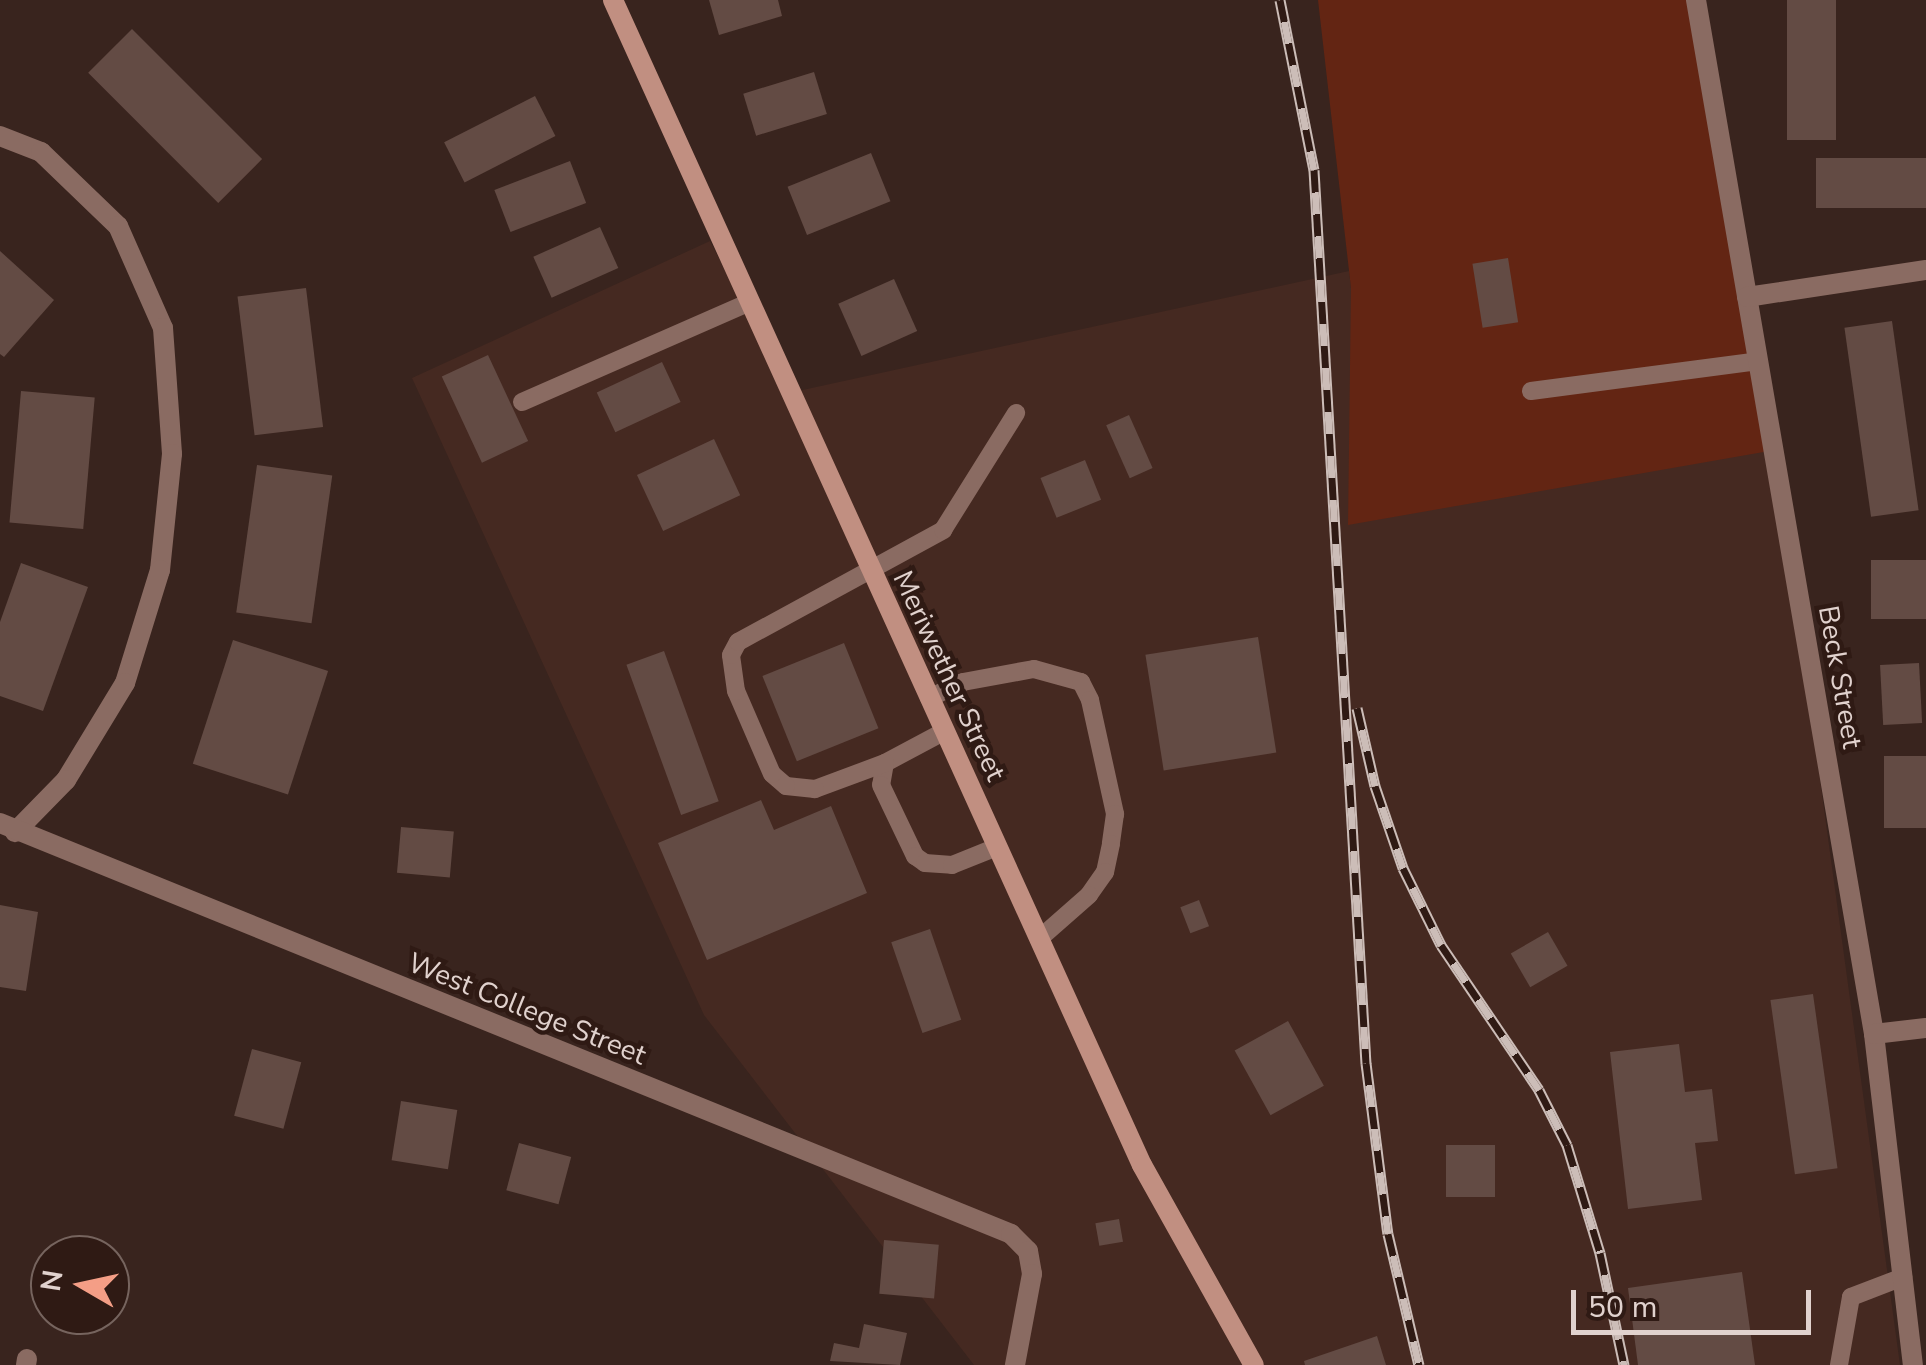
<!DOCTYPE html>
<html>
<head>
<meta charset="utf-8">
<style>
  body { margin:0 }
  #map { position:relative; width:1926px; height:1365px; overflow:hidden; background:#39241e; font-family:"Nunito Sans",sans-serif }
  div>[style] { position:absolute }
  .built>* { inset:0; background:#452921 }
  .green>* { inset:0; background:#632513 }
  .building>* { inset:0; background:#634b44; transform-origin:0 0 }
  .lane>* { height:18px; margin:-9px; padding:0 9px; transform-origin:9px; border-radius:9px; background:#8a6b62 }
  .street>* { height:20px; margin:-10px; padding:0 10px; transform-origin:10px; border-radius:10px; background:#8a6b62 }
  .secondary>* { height:20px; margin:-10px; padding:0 10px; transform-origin:10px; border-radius:10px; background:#c18f81 }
  .rail>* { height:11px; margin-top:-5.5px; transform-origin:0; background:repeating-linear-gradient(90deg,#2f1a14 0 22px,#ccbdb8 0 44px); box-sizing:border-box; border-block:2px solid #ccbdb8 }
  span { translate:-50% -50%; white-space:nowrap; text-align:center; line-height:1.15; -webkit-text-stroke:9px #2f1a14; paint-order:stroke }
  .street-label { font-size:28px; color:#e1d2ce }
  .north { position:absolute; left:30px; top:1235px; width:100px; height:100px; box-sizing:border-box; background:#2f1a14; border:2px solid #76645e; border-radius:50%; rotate:279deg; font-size:28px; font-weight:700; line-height:40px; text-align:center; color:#e1d2ce }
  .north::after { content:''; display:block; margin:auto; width:35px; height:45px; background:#f49e86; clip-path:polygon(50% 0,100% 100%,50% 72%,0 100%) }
  .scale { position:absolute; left:1571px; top:1290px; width:240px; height:45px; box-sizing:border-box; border:5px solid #e1d2ce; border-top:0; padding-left:12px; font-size:30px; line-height:35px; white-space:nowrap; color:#e1d2ce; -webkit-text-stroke:8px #2f1a14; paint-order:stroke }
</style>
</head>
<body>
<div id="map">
  <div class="built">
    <div style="clip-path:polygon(710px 241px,789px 393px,1349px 271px,1351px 288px,1775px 450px,1900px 1365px,974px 1365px,704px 1015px,412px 378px)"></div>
  </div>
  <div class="green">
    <div style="clip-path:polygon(1318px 0,1697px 0,1775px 450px,1348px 525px,1351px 288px)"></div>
  </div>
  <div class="building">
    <div style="clip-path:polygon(709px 0,778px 0,782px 16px,719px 35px)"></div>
    <div style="left:1787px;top:0;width:49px;height:140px"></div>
    <div style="left:132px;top:29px;width:184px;height:62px;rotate:45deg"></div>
    <div style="left:814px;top:72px;width:44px;height:74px;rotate:73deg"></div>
    <div style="left:535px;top:96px;width:45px;height:102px;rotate:63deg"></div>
    <div style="left:871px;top:153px;width:52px;height:90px;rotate:68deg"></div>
    <div style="left:1926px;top:158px;width:50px;height:110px;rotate:90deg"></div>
    <div style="left:570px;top:161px;width:45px;height:81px;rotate:69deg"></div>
    <div style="left:600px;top:227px;width:45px;height:73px;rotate:66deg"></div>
    <div style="clip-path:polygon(0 251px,54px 300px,4px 357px,0 354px)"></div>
    <div style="left:1508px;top:258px;width:65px;height:36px;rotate:81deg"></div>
    <div style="left:894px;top:279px;width:57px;height:61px;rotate:66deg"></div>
    <div style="left:306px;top:288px;width:140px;height:69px;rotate:83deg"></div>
    <div style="left:1892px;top:321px;width:191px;height:48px;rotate:82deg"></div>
    <div style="left:488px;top:355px;width:95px;height:51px;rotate:65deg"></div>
    <div style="left:662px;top:362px;width:44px;height:72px;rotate:65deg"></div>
    <div style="left:21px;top:391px;width:74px;height:132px;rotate:5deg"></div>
    <div style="left:1129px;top:415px;width:58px;height:25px;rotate:66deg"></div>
    <div style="left:714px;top:439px;width:62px;height:85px;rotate:65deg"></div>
    <div style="left:1085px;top:460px;width:43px;height:48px;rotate:68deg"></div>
    <div style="left:257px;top:465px;width:76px;height:149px;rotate:8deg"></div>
    <div style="left:1926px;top:560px;width:59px;height:55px;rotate:90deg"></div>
    <div style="clip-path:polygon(21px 563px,88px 587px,43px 711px,0 696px,0 622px)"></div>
    <div style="left:1258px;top:637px;width:117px;height:114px;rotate:81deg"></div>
    <div style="left:233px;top:640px;width:100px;height:130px;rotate:18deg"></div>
    <div style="left:844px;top:643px;width:92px;height:88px;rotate:68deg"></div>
    <div style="left:664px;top:651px;width:160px;height:40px;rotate:70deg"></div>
    <div style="left:1919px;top:663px;width:60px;height:39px;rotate:87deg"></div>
    <div style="left:1926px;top:756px;width:72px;height:42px;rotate:90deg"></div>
    <div style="clip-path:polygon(761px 800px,774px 830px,831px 806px,867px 893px,707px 960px,658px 843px)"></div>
    <div style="left:401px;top:827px;width:53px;height:46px;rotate:5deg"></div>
    <div style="left:1199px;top:900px;width:28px;height:20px;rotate:69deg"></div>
    <div style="clip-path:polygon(0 905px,38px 912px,26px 991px,0 987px)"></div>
    <div style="left:930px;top:929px;width:96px;height:41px;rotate:71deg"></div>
    <div style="left:1548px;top:932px;width:39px;height:43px;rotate:60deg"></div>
    <div style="left:1813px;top:994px;width:176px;height:43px;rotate:82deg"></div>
    <div style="left:1288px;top:1021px;width:74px;height:61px;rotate:61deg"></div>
    <div style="clip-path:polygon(1679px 1044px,1685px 1092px,1712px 1089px,1718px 1141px,1695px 1143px,1702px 1200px,1628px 1209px,1610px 1052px)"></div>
    <div style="left:252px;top:1049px;width:51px;height:69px;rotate:15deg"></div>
    <div style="left:401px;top:1101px;width:57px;height:60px;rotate:9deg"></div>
    <div style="left:519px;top:1143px;width:54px;height:49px;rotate:15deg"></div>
    <div style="left:1446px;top:1145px;width:49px;height:52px"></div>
    <div style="left:1119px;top:1219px;width:23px;height:24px;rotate:80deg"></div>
    <div style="left:884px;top:1240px;width:55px;height:54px;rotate:5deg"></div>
    <div style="clip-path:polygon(1742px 1272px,1755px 1365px,1638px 1365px,1628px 1288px)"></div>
    <div style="clip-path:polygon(864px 1324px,907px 1333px,900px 1365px,830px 1361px,834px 1343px,859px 1348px)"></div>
    <div style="clip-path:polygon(1377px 1336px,1386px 1365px,1305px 1365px,1304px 1361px)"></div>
  </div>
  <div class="lane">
    <div style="left:1531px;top:391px;width:229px;rotate:-7.5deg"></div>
    <div style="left:522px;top:402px;width:249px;rotate:-23.7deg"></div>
    <div style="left:929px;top:698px;width:38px;rotate:-25deg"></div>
    <div style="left:963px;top:682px;width:72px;rotate:-10.4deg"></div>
    <div style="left:1034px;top:669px;width:49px;rotate:15.5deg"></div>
    <div style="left:1081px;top:682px;width:20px;rotate:63deg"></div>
    <div style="left:1090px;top:700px;width:117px;rotate:77.6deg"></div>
    <div style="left:1115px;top:814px;width:30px;rotate:98deg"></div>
    <div style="left:1111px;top:844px;width:29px;rotate:102deg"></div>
    <div style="left:1105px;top:872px;width:28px;rotate:125deg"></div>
    <div style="left:1089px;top:895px;width:67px;rotate:138.7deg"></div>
    <div style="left:945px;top:731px;width:68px;rotate:151.9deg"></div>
    <div style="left:885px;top:763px;width:22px;rotate:100deg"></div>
    <div style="left:881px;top:785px;width:79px;rotate:64.4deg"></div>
    <div style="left:915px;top:856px;width:12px;rotate:35deg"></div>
    <div style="left:925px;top:863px;width:27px;rotate:4deg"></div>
    <div style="left:952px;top:865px;width:48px;rotate:-21.8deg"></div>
    <div style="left:885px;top:763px;width:75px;rotate:159.6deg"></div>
    <div style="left:815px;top:789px;width:29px;rotate:-174deg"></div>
    <div style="left:786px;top:786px;width:18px;rotate:-139deg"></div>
    <div style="left:772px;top:774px;width:90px;rotate:-113.4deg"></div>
    <div style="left:736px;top:691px;width:36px;rotate:-98deg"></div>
    <div style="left:731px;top:655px;width:15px;rotate:-62deg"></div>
    <div style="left:738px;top:642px;width:234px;rotate:-28.6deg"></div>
    <div style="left:943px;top:530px;width:138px;rotate:-58deg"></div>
    <div style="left:1839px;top:1365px;width:69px;rotate:-80deg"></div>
    <div style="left:1851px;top:1297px;width:56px;rotate:-21deg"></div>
  </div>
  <div class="street">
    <div style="left:1696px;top:0;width:1049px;rotate:80.23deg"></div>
    <div style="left:1874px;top:1034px;width:333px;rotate:83.3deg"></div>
    <div style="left:0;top:136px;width:44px;rotate:21.3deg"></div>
    <div style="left:41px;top:152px;width:107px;rotate:43.9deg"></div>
    <div style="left:118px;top:226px;width:111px;rotate:66.2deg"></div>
    <div style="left:163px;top:328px;width:126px;rotate:85.9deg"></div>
    <div style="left:172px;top:454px;width:117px;rotate:95.9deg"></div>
    <div style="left:160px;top:570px;width:118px;rotate:107.2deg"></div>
    <div style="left:125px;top:683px;width:114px;rotate:121.3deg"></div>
    <div style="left:66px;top:780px;width:73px;rotate:134.4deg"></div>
    <div style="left:1747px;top:297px;width:181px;rotate:-8.6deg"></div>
    <div style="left:0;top:823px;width:1091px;rotate:22.12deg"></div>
    <div style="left:1011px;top:1234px;width:24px;rotate:45deg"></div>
    <div style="left:1028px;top:1251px;width:23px;rotate:80deg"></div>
    <div style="left:1032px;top:1274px;width:93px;rotate:100.6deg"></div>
    <div style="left:1874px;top:1034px;width:52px;rotate:-6.6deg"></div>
    <div style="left:26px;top:1365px;width:6px;rotate:-81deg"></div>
  </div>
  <div class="secondary">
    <div style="left:613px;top:0;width:1279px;rotate:65.58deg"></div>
    <div style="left:1142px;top:1165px;width:229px;rotate:60.8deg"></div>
  </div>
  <div class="rail">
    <div style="left:1280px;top:0;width:173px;rotate:78.7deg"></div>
    <div style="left:1314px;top:170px;width:895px;rotate:86.67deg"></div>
    <div style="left:1366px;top:1063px;width:172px;rotate:82.7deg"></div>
    <div style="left:1388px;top:1234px;width:135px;rotate:76.7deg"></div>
    <div style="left:1357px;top:708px;width:80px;rotate:77deg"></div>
    <div style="left:1375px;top:786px;width:87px;rotate:71.1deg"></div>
    <div style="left:1403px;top:868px;width:86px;rotate:63.7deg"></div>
    <div style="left:1441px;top:945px;width:175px;rotate:55.9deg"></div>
    <div style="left:1539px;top:1090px;width:62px;rotate:63deg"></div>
    <div style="left:1567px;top:1145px;width:113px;rotate:73deg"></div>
    <div style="left:1600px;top:1253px;width:115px;rotate:77.9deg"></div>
  </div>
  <div class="street-label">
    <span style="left:949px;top:676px;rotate:65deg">Meriwether Street</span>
    <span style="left:1840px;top:677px;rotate:80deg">Beck Street</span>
    <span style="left:527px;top:1009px;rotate:22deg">West College Street</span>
  </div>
  <div class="north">N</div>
  <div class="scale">50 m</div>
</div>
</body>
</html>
